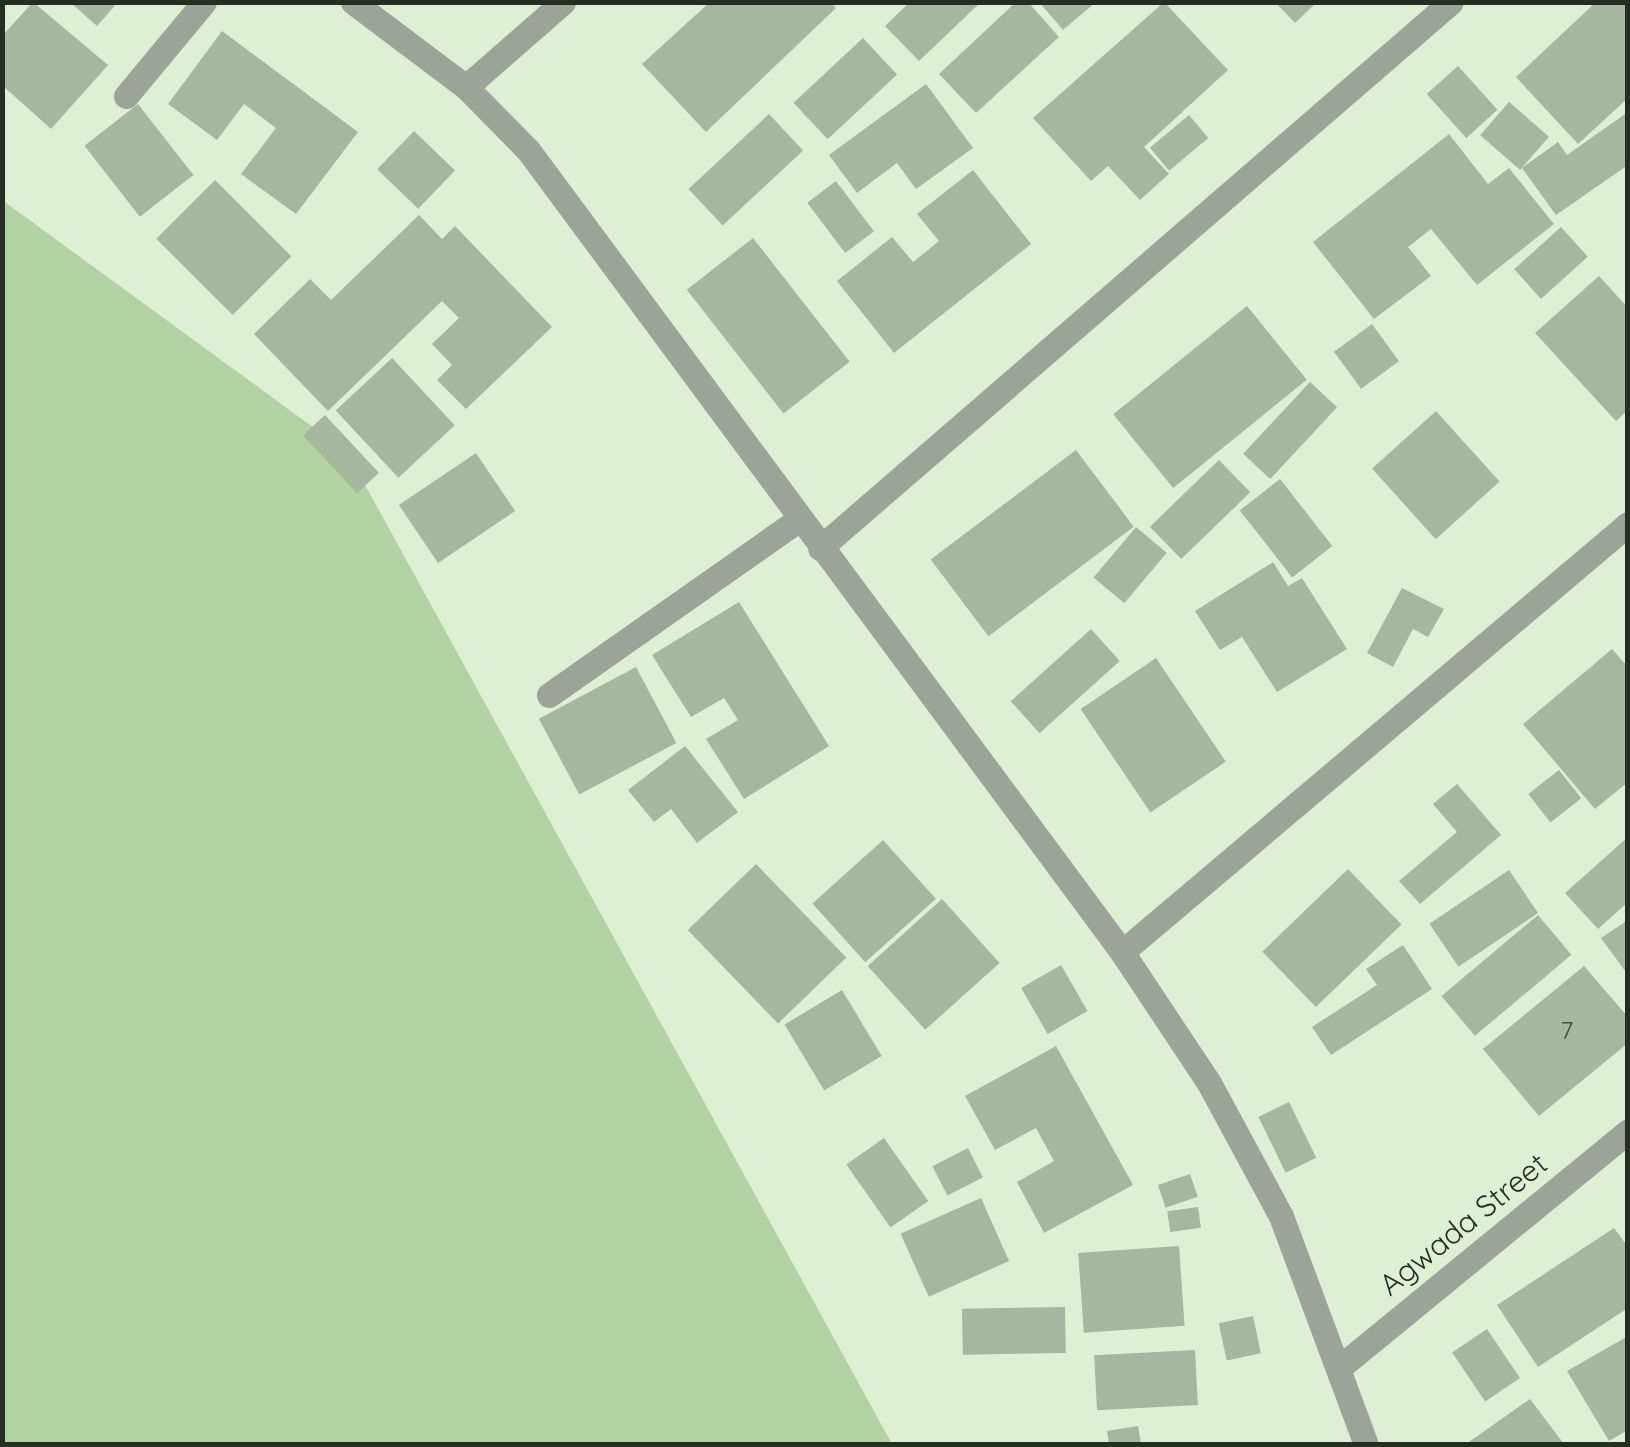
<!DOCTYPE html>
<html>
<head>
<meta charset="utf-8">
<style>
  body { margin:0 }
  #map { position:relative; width:1630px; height:1447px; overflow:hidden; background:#ddf0d4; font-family:Quicksand,sans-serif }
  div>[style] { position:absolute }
  .green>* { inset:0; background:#b1d2a2 }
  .building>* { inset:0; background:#a5b79d; transform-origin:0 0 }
  .service>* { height:25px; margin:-12.5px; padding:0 12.5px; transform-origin:12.5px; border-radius:12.5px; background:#9ca499 }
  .minor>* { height:25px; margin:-12.5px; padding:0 12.5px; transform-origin:12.5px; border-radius:12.5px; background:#9ca499 }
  span { translate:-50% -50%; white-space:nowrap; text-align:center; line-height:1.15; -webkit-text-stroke:8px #ddf0d4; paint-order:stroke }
  .number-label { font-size:25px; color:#465042 }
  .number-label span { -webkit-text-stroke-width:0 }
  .street-label { font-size:30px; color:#262e23 }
  .frame { position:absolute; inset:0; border:5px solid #262e23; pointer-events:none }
</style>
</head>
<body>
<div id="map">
  <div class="green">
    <div style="clip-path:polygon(2px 200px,347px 452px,892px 1444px,3px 1444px)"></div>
  </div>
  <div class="building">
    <div style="clip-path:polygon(33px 2px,108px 65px,51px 129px,2px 85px,2px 36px)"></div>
    <div style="clip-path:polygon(70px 2px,118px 2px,97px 26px)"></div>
    <div style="clip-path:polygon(710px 2px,830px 2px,836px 8px,706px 132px,642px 64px)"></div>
    <div style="clip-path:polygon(910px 2px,981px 2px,919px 61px,885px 26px)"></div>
    <div style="clip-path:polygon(1016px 2px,1028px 2px,1059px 37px,976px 113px,939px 74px)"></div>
    <div style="clip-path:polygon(1039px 2px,1096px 2px,1063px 30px)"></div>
    <div style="clip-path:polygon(1164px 2px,1228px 70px,1144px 147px,1169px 174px,1140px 200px,1108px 166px,1091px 181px,1033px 118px)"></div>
    <div style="clip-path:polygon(1275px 2px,1317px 2px,1295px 23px)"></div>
    <div style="clip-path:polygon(1596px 2px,1628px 2px,1628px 98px,1578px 144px,1516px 77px)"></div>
    <div style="clip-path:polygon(222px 31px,358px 132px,296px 214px,241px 174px,276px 128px,244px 104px,217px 140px,168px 104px)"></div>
    <div style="left:863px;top:38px;width:50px;height:95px;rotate:47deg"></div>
    <div style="left:1458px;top:66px;width:59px;height:42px;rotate:48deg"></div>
    <div style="clip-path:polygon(926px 84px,973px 148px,916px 189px,897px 163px,857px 193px,829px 155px)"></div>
    <div style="left:1509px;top:102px;width:53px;height:44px;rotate:41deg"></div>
    <div style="left:138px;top:104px;width:90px;height:68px;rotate:52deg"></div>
    <div style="clip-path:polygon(1628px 112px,1628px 165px,1556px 215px,1522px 168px,1558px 142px,1567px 155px)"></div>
    <div style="left:769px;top:114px;width:50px;height:110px;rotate:47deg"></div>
    <div style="left:1189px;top:115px;width:30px;height:51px;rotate:50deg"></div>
    <div style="left:414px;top:131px;width:57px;height:53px;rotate:44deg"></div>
    <div style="clip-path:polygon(1449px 134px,1488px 184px,1509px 168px,1554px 224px,1477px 285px,1431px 229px,1408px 247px,1431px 276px,1374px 319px,1313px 242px)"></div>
    <div style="clip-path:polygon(973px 170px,1031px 244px,894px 353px,837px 281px,892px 237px,913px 262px,939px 241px,917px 214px)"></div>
    <div style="left:215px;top:180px;width:108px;height:83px;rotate:45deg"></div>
    <div style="left:836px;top:181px;width:63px;height:36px;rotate:53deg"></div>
    <div style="clip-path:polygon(419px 215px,442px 239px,455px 226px,552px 327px,466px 409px,437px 380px,452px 365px,432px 344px,459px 318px,442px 301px,328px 411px,254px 334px,310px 279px,331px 300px)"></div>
    <div style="left:1561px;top:227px;width:40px;height:63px;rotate:48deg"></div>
    <div style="left:753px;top:238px;width:157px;height:84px;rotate:52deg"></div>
    <div style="clip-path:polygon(1599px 276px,1628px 308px,1628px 410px,1616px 421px,1535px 333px)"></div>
    <div style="left:1247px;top:306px;width:95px;height:172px;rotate:51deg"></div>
    <div style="left:1372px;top:324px;width:46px;height:47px;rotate:54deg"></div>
    <div style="left:392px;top:358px;width:92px;height:77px;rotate:47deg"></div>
    <div style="left:1310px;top:382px;width:37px;height:98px;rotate:43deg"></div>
    <div style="left:1436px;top:411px;width:95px;height:86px;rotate:48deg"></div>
    <div style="left:325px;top:415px;width:79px;height:30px;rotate:47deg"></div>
    <div style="left:1076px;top:450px;width:96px;height:182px;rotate:53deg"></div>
    <div style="left:476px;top:453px;width:70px;height:93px;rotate:56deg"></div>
    <div style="left:1219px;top:460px;width:45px;height:96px;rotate:46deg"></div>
    <div style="left:1280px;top:479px;width:85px;height:51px;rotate:52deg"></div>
    <div style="left:1136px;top:527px;width:40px;height:66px;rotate:40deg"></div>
    <div style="clip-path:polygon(1273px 562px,1288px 586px,1302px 578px,1347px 649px,1277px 692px,1242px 637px,1220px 650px,1195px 611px)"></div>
    <div style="clip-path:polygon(1402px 588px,1444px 609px,1428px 637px,1413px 629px,1393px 667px,1367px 653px)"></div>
    <div style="clip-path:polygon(739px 602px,829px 746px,744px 799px,706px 739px,738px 720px,724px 698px,691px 717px,652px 655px)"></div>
    <div style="left:1091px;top:629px;width:43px;height:108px;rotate:48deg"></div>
    <div style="clip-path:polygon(1612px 649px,1628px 667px,1628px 782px,1595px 809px,1523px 724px)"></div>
    <div style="left:1156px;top:658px;width:125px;height:91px;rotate:56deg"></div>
    <div style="left:636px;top:667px;width:86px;height:110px;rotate:62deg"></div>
    <div style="clip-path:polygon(685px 746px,738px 812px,697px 843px,671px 809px,654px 822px,628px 790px)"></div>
    <div style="left:1559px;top:770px;width:36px;height:39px;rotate:52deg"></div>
    <div style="clip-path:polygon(1457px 784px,1501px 835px,1420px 904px,1399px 881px,1457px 832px,1433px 804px)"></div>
    <div style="clip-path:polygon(1628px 837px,1628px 902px,1598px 929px,1565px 893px)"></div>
    <div style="left:883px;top:840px;width:79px;height:95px;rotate:48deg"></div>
    <div style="left:756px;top:864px;width:130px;height:95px;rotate:46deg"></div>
    <div style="left:1348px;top:869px;width:77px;height:119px;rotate:46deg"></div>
    <div style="left:1509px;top:870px;width:52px;height:96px;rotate:56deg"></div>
    <div style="left:942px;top:899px;width:86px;height:100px;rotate:48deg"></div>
    <div style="left:1538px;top:915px;width:52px;height:126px;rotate:50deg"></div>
    <div style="clip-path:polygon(1628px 920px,1628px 975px,1601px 938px)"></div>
    <div style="clip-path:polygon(1403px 945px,1432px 989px,1331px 1055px,1312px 1027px,1377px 985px,1366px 969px)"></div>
    <div style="left:1061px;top:965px;width:53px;height:46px;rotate:60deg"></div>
    <div style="clip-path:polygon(1584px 966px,1628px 1017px,1628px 1043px,1539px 1116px,1483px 1049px)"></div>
    <div style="left:842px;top:990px;width:77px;height:67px;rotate:59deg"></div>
    <div style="clip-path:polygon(1056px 1046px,1133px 1185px,1044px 1233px,1017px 1182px,1054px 1161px,1036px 1128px,995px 1150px,965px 1096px)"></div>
    <div style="left:1289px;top:1102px;width:62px;height:34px;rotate:64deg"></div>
    <div style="left:884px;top:1138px;width:77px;height:46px;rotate:55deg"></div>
    <div style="left:968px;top:1148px;width:33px;height:40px;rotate:63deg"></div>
    <div style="left:1190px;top:1174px;width:24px;height:34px;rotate:71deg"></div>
    <div style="left:981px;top:1198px;width:69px;height:88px;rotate:66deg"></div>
    <div style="left:1198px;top:1207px;width:21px;height:31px;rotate:82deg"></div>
    <div style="clip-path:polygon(1614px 1228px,1628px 1247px,1628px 1308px,1538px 1367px,1497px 1305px)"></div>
    <div style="left:1179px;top:1246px;width:80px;height:101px;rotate:86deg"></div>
    <div style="left:1065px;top:1307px;width:46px;height:103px;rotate:89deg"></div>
    <div style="left:1253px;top:1316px;width:38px;height:35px;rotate:78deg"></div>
    <div style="left:1487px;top:1329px;width:59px;height:42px;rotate:56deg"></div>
    <div style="clip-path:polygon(1628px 1336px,1628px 1430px,1609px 1441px,1567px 1371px)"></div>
    <div style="left:1195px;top:1350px;width:55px;height:101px;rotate:87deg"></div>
    <div style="clip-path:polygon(1530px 1399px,1564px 1444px,1466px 1444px)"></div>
    <div style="clip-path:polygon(1138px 1426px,1141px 1444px,1109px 1444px,1107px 1431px)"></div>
  </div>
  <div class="service">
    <div style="left:126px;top:96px;width:122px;rotate:-50.3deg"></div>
    <div style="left:549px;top:695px;width:306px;rotate:-35.1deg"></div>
  </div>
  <div class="minor">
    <div style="left:353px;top:2px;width:141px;rotate:37deg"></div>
    <div style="left:466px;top:87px;width:88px;rotate:45.5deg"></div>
    <div style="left:528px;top:150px;width:998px;rotate:53.47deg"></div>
    <div style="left:1122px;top:952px;width:157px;rotate:56.4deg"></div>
    <div style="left:1209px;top:1083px;width:151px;rotate:61.6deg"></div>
    <div style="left:1281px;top:1216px;width:243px;rotate:69.6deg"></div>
    <div style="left:466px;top:87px;width:129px;rotate:-41.2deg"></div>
    <div style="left:820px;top:548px;width:834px;rotate:-40.87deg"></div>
    <div style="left:1122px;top:952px;width:663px;rotate:-40.23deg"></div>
    <div style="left:1340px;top:1367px;width:372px;rotate:-39.3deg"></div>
  </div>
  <div class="number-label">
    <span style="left:1567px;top:1030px">7</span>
  </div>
  <div class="street-label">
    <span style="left:1463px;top:1224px;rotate:-39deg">Agwada Street</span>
  </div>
  <div class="frame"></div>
</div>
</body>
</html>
